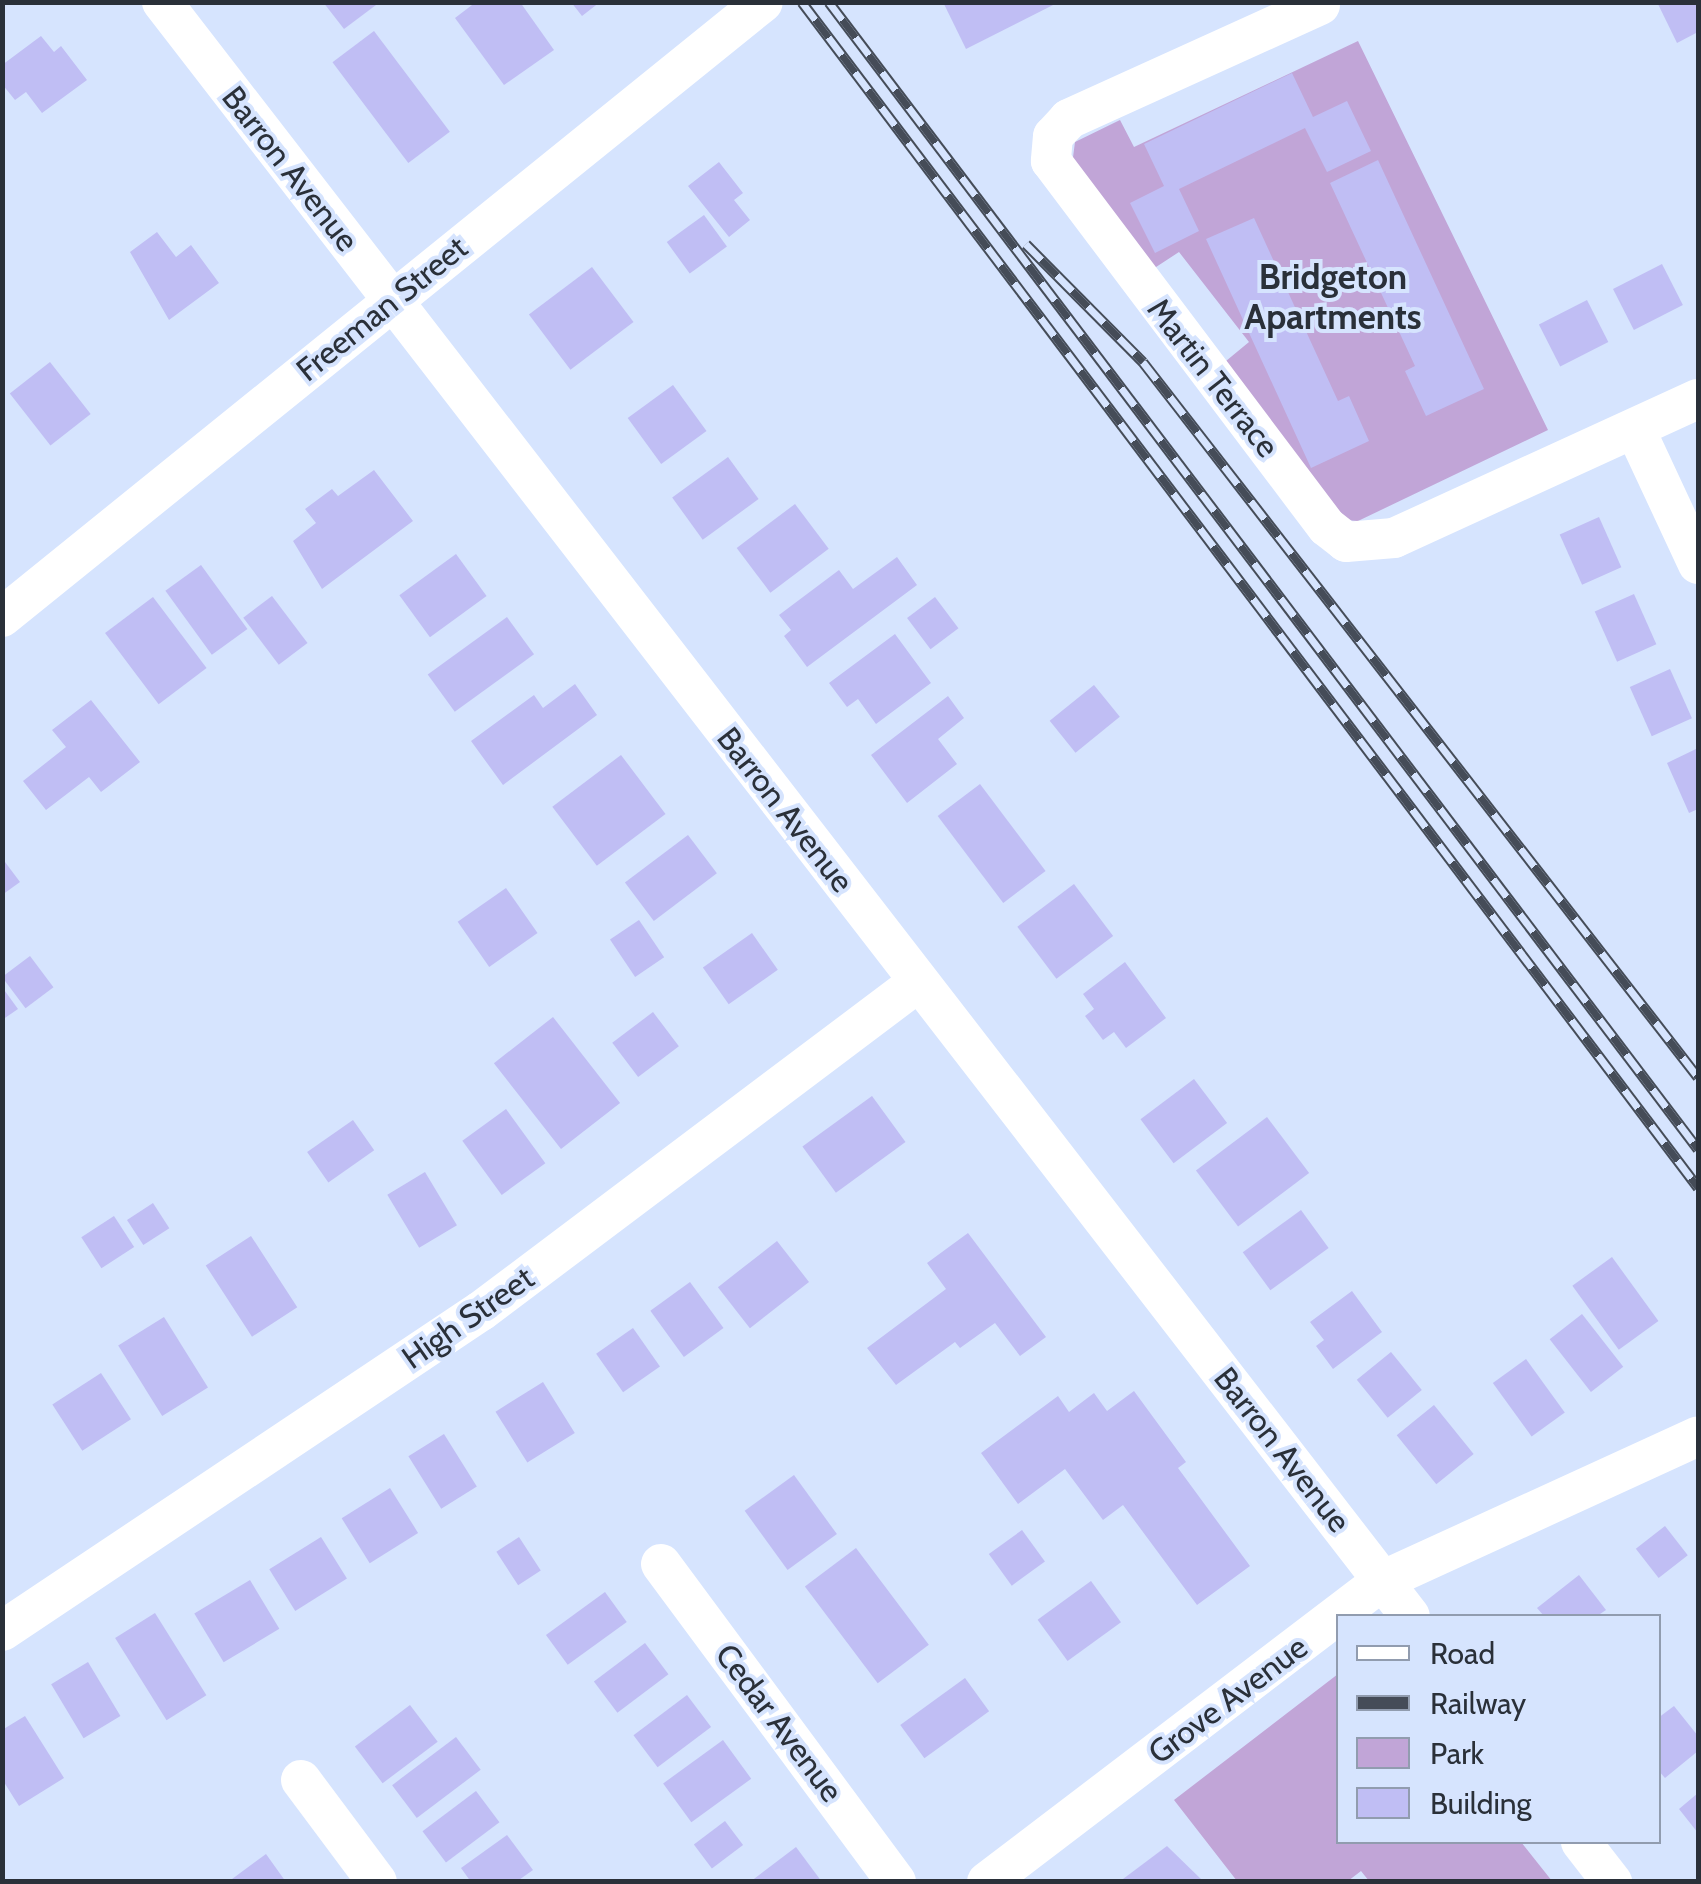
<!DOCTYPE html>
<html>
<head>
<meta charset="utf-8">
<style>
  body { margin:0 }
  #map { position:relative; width:1701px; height:1884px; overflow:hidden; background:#d6e4fe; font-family:Cabin,sans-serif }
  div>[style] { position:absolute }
  .green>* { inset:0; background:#c1a5d7 }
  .building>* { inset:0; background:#c0bef4; transform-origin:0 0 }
  .minor>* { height:40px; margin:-20px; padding:0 20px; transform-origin:20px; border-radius:20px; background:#fff }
  .rail>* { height:11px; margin-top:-5.5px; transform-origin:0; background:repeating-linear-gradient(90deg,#d6e4fe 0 22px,#454c58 0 44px); box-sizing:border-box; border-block:2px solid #454c58 }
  span { translate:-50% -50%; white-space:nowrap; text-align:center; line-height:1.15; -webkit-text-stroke:8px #d6e4fe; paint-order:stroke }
  .street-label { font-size:32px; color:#2a3039 }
  .neighbourhood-label { font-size:35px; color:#2a3039; font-weight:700 }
  .frame { position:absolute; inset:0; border:5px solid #2a3039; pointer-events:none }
  .legend { position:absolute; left:1336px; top:1614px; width:325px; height:230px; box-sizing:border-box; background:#d6e4fe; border:2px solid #919caf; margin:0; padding:12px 18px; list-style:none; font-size:30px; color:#2a3039 }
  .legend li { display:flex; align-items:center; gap:20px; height:50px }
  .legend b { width:50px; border:2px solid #919caf }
</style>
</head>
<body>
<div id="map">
  <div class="green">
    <div style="clip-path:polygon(1358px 41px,1548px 430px,1358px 521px,1345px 520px,1226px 361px,1249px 342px,1179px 252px,1153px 269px,1072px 165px,1075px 142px,1120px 120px,1134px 147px)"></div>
    <div style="clip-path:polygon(1338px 1674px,1338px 1842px,1521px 1842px,1552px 1881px,1369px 1881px,1361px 1871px,1348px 1881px,1237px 1881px,1174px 1800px)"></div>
  </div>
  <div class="building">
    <div style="clip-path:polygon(323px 2px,380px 2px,344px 29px)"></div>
    <div style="clip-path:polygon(476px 2px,520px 2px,554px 50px,504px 85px,455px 18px)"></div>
    <div style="clip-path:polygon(571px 2px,600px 2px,582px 16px)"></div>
    <div style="clip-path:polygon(943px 2px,1059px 2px,966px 49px)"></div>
    <div style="clip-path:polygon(1657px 2px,1698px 2px,1698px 32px,1677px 43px)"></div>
    <div style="left:374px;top:31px;width:126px;height:52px;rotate:53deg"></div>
    <div style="clip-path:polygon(41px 36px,54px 52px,61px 46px,87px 80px,42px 113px,26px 92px,15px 100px,2px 84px,2px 65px)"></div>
    <div style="clip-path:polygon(1292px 73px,1313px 117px,1347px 101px,1371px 151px,1327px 172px,1305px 128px,1179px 189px,1199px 231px,1155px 253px,1130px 203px,1164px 186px,1144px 144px)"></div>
    <div style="clip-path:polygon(1378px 160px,1484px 389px,1426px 416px,1405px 371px,1415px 366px,1330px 183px)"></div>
    <div style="clip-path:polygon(719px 162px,743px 193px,734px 200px,750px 220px,729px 237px,688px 186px)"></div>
    <div style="left:704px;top:215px;width:39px;height:46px;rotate:54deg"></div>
    <div style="clip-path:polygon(1254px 218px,1338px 401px,1349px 396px,1369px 441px,1311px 468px,1206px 239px)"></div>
    <div style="clip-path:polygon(157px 232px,176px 257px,191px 245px,219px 283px,169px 320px,130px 252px)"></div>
    <div style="left:1662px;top:264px;width:46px;height:55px;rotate:63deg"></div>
    <div style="left:592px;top:267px;width:69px;height:79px;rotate:53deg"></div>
    <div style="left:1587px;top:300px;width:47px;height:54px;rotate:63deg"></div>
    <div style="left:50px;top:362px;width:66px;height:51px;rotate:52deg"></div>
    <div style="left:673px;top:385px;width:57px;height:56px;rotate:54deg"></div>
    <div style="left:728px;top:457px;width:52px;height:69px;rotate:54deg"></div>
    <div style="clip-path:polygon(374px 470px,413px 521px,322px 589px,293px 541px,316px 523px,305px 509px,332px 489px,338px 496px)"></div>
    <div style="left:795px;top:504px;width:56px;height:73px;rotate:53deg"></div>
    <div style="left:1599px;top:517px;width:55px;height:43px;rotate:66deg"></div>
    <div style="left:456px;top:554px;width:52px;height:70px;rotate:54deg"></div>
    <div style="clip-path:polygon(897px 557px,917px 585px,807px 667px,784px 636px,791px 630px,779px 615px,839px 570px,853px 589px)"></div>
    <div style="left:201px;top:565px;width:79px;height:44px;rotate:54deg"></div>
    <div style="left:1634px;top:594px;width:55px;height:43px;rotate:66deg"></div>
    <div style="left:272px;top:596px;width:59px;height:36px;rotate:53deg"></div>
    <div style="left:153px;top:597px;width:89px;height:60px;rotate:53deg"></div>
    <div style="left:935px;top:597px;width:39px;height:35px;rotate:53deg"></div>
    <div style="left:507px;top:617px;width:46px;height:98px;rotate:54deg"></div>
    <div style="clip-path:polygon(895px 634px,931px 683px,876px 724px,858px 699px,847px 707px,829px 683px)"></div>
    <div style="left:1670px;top:669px;width:54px;height:44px;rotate:66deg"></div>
    <div style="clip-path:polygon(575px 684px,597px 715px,503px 785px,471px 741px,534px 695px,543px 708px)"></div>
    <div style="left:1094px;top:685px;width:41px;height:57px;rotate:51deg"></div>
    <div style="clip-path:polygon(948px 696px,964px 718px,938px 739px,957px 764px,907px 803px,871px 755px)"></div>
    <div style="clip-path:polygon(91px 700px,140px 762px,101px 792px,89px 777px,46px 810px,23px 781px,66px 747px,52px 730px)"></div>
    <div style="clip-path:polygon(1698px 748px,1698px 809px,1689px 813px,1667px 763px)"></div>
    <div style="left:621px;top:755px;width:74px;height:86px;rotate:53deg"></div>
    <div style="left:980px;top:784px;width:109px;height:53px;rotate:53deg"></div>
    <div style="left:688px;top:835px;width:48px;height:79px;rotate:53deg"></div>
    <div style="clip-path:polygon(2px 858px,20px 882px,2px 895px)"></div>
    <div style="left:1074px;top:884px;width:65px;height:71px;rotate:53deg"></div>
    <div style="left:506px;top:888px;width:55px;height:59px;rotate:55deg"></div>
    <div style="left:639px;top:920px;width:45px;height:35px;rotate:56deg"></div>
    <div style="left:752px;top:933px;width:45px;height:60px;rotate:55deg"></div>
    <div style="left:30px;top:956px;width:39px;height:35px;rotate:53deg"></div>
    <div style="clip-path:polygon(1125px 962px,1166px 1018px,1126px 1048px,1114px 1032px,1103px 1040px,1085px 1016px,1094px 1009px,1083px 994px)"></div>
    <div style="clip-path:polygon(2px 987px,18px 1009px,2px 1020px)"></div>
    <div style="left:653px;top:1012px;width:43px;height:51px;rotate:53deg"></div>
    <div style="left:553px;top:1017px;width:109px;height:75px;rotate:52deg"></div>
    <div style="left:1194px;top:1079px;width:55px;height:67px;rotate:53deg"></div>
    <div style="left:872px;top:1096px;width:57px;height:86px;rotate:54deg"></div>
    <div style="left:506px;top:1109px;width:67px;height:54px;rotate:54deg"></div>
    <div style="left:1267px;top:1117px;width:70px;height:89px;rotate:53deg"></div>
    <div style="left:353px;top:1120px;width:37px;height:56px;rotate:55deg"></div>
    <div style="left:425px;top:1172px;width:62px;height:44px;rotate:59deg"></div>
    <div style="left:153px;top:1203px;width:30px;height:31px;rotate:57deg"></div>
    <div style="left:1301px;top:1210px;width:47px;height:72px;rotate:54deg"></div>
    <div style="left:114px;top:1216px;width:37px;height:39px;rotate:57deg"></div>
    <div style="clip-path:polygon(968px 1233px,1046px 1337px,1020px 1356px,995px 1323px,960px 1348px,955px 1342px,896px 1385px,867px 1348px,946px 1289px,927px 1263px)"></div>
    <div style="left:251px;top:1236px;width:85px;height:54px;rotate:57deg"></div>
    <div style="left:777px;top:1241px;width:52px;height:75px;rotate:52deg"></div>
    <div style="left:1612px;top:1257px;width:79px;height:49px;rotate:54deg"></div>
    <div style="left:690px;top:1282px;width:57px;height:49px;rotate:54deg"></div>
    <div style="clip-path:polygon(1352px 1291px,1382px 1332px,1333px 1369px,1316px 1346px,1324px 1340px,1310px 1322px)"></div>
    <div style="left:1582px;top:1314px;width:67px;height:41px;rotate:52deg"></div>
    <div style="left:164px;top:1317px;width:83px;height:54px;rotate:58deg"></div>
    <div style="left:633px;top:1328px;width:47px;height:45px;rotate:55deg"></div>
    <div style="left:1391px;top:1352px;width:49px;height:44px;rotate:51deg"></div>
    <div style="left:1526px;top:1359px;width:66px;height:41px;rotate:54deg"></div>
    <div style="left:101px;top:1373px;width:55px;height:58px;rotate:57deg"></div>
    <div style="left:543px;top:1382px;width:60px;height:56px;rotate:58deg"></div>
    <div style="clip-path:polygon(1134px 1391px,1186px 1462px,1178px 1468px,1250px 1566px,1197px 1605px,1123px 1505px,1103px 1520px,1065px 1469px,1018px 1504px,981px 1453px,1058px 1396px,1069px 1412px,1094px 1393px,1107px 1411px)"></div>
    <div style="left:1434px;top:1405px;width:63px;height:48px;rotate:51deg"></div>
    <div style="left:444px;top:1434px;width:62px;height:42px;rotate:58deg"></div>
    <div style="left:794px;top:1475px;width:73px;height:61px;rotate:54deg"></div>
    <div style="left:390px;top:1488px;width:53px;height:57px;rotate:58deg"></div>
    <div style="left:1665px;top:1526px;width:37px;height:37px;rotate:52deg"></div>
    <div style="left:1022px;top:1530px;width:39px;height:41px;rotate:54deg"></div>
    <div style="left:321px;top:1537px;width:49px;height:61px;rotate:58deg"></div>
    <div style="left:519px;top:1537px;width:40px;height:27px;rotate:57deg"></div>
    <div style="left:856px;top:1548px;width:121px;height:64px;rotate:53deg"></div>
    <div style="clip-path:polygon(1579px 1575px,1606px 1610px,1597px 1616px,1544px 1616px,1537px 1608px)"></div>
    <div style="left:250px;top:1580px;width:57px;height:65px;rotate:59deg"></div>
    <div style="left:1091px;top:1581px;width:51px;height:66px;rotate:54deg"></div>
    <div style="left:605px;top:1592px;width:37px;height:73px;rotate:54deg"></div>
    <div style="left:155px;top:1613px;width:97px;height:47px;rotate:58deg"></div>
    <div style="left:645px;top:1643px;width:39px;height:64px;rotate:53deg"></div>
    <div style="left:88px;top:1662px;width:63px;height:43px;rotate:59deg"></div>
    <div style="left:965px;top:1678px;width:41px;height:80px;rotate:54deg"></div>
    <div style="left:687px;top:1695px;width:40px;height:67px;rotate:53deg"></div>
    <div style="left:410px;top:1705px;width:46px;height:69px;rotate:53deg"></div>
    <div style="clip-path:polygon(1674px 1706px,1698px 1736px,1698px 1751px,1665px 1778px,1658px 1770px,1658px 1718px)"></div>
    <div style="clip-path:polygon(25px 1716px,64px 1778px,19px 1806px,2px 1779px,2px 1730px)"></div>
    <div style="left:456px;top:1737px;width:41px;height:80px;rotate:53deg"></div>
    <div style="left:723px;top:1740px;width:48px;height:74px;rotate:54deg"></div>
    <div style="left:476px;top:1791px;width:39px;height:67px;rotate:53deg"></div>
    <div style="clip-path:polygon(1698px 1793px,1698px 1833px,1679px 1809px)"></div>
    <div style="left:725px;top:1821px;width:30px;height:39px;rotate:53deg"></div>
    <div style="clip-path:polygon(507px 1835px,533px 1870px,516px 1882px,471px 1882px,461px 1868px)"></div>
    <div style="clip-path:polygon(1167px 1846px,1204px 1882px,1119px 1882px)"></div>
    <div style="clip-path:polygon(796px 1847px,822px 1882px,750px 1882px)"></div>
    <div style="clip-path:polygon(266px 1854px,286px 1882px,228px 1882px)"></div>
  </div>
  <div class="minor">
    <div style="left:162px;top:2px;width:2040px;rotate:52.29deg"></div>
    <div style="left:1320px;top:5px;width:276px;rotate:155.6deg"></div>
    <div style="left:1069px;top:119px;width:23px;rotate:133deg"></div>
    <div style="left:1053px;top:136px;width:25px;rotate:95deg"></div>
    <div style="left:1051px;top:161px;width:458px;rotate:53deg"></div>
    <div style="left:1327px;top:527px;width:24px;rotate:38deg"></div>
    <div style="left:1346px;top:542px;width:48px;rotate:-4.8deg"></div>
    <div style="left:1394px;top:538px;width:334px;rotate:-24.6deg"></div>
    <div style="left:1635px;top:429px;width:149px;rotate:65deg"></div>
    <div style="left:2px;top:617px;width:978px;rotate:-38.94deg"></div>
    <div style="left:661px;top:1564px;width:395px;rotate:53.5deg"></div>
    <div style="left:2px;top:1631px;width:576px;rotate:-33.75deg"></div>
    <div style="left:481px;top:1311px;width:546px;rotate:-36.95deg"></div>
    <div style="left:301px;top:1780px;width:127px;rotate:53.3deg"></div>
    <div style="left:1581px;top:1842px;width:51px;rotate:52.2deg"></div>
    <div style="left:987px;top:1882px;width:499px;rotate:-37.3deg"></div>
    <div style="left:1384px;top:1580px;width:345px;rotate:-24.6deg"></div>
  </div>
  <div class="rail">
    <div style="left:802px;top:2px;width:1486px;rotate:52.91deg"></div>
    <div style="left:829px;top:2px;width:1439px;rotate:52.85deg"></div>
    <div style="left:1026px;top:244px;width:166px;rotate:45.2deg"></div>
    <div style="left:1143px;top:362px;width:905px;rotate:52.18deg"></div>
  </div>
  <div class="street-label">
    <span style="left:290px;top:169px;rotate:52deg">Barron Avenue</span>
    <span style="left:382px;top:309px;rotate:-39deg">Freeman Street</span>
    <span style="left:1213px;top:378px;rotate:52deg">Martin Terrace</span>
    <span style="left:785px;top:810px;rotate:52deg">Barron Avenue</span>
    <span style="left:468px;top:1318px;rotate:-35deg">High Street</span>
    <span style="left:1282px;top:1450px;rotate:52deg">Barron Avenue</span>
    <span style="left:1228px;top:1700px;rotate:-37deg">Grove Avenue</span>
    <span style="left:779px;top:1723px;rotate:53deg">Cedar Avenue</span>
  </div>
  <div class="neighbourhood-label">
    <span style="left:1333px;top:297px">Bridgeton<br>Apartments</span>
  </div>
  <div class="frame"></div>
  <ul class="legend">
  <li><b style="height:12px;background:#fff"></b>Road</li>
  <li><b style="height:12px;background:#454c58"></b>Railway</li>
  <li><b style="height:28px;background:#c1a5d7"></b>Park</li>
  <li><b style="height:28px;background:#c0bef4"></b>Building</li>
  </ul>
</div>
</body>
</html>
